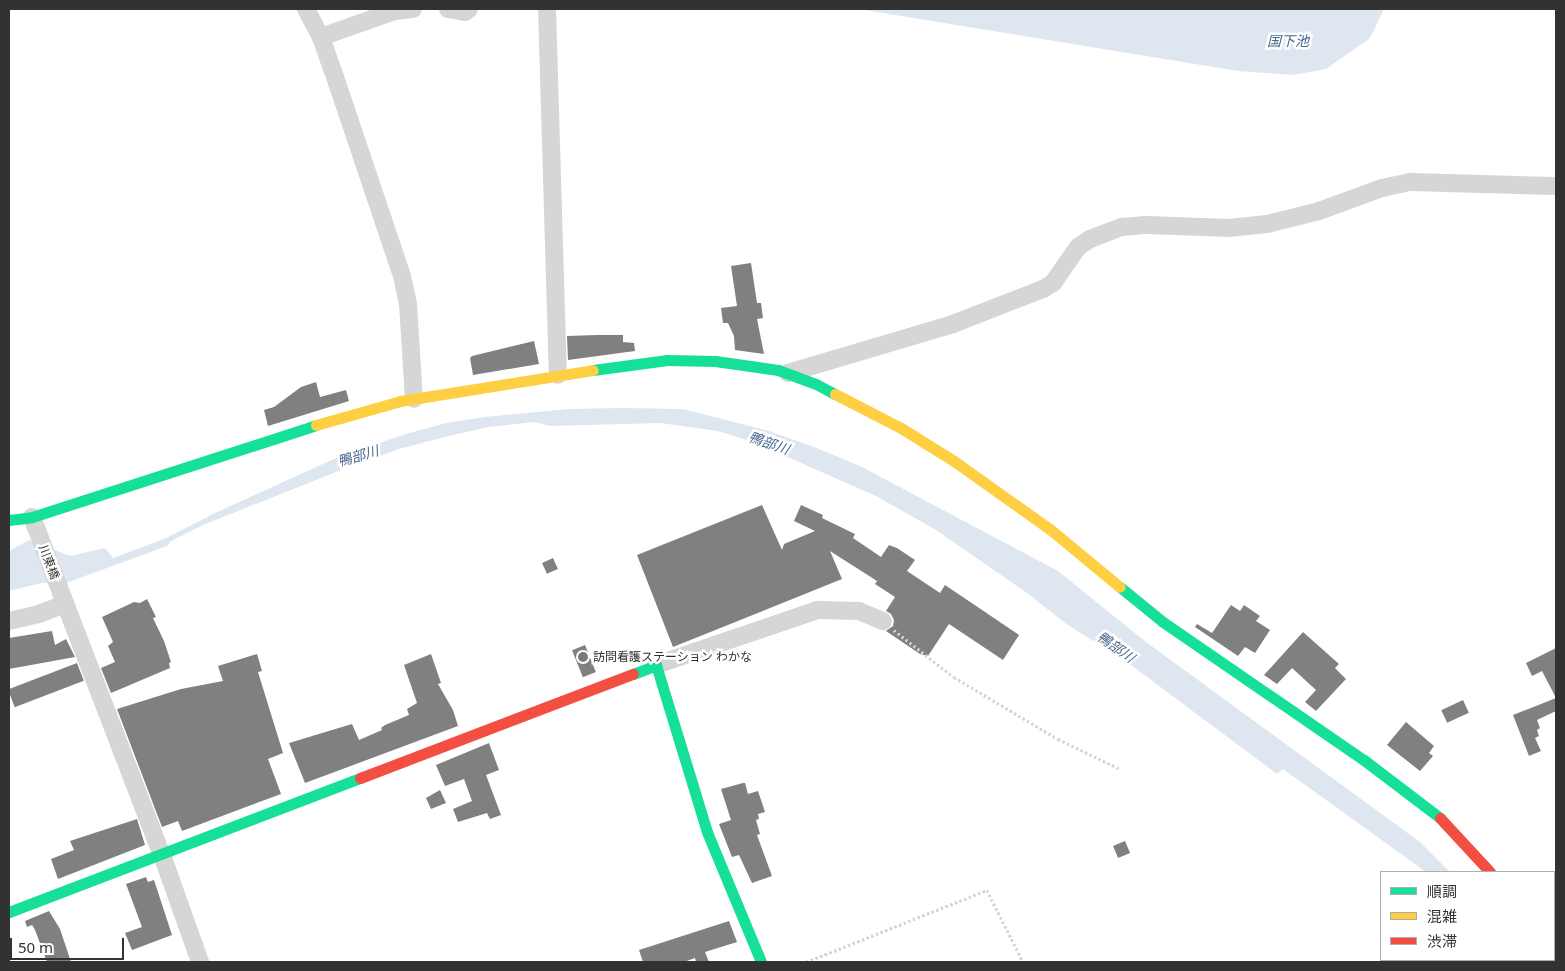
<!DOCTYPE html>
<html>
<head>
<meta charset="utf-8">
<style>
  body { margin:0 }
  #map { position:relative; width:1565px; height:971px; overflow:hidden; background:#fff; font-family:"Noto Sans","Noto Sans JP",sans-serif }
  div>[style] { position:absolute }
  .water>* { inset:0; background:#dee7f0 }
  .building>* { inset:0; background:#808080; transform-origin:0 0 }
  .path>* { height:2.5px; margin-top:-1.25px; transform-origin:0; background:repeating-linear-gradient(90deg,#d4d4d4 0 2.5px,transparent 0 5px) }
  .street>* { height:18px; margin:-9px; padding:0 9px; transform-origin:9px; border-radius:9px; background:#d6d6d6 }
  .fast>* { height:11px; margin:-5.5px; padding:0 5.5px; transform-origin:5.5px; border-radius:5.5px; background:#16e098 }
  .slow>* { height:11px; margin:-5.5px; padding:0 5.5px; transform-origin:5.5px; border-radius:5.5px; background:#ffcf43 }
  .jam>* { height:11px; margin:-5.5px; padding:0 5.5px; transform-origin:5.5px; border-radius:5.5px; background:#f24e42 }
  .dots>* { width:14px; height:14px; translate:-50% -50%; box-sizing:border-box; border:2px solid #fff; border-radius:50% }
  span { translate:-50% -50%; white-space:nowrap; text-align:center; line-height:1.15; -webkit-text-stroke:5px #fff; paint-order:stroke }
  .street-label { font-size:12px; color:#323232 }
  .poi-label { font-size:12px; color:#323232 }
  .left { translate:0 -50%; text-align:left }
  .water-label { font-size:14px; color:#47688d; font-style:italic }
  .frame { position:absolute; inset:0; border:10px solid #323232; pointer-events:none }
  .legend { position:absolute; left:1380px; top:871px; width:175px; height:90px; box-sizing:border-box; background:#fff; border:1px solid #adadad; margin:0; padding:6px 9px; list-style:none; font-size:15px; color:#323232 }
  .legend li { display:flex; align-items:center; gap:10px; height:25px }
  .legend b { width:25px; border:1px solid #adadad }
  .scale { position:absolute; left:10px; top:938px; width:114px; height:22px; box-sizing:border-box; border:2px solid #323232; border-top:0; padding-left:6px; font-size:15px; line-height:18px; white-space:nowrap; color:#323232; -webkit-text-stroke:4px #fff; paint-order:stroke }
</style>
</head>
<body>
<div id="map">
  <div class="water">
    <div style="clip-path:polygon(858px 9px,1384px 9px,1370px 38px,1326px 69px,1293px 75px,1238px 71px)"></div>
    <div style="clip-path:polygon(622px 408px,683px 409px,769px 431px,814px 447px,860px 466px,1058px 571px,1146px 642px,1420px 842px,1450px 872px,1426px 872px,1283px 769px,1277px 774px,1131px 665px,1065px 623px,1027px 593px,936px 530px,876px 496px,826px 474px,756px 443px,718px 431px,660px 423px,550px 426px,535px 422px,488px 427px,449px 436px,399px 449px,346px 468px,203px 525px,171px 541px,167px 546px,66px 583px,42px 583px,9px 591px,9px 551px,29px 540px,70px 556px,105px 548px,113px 558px,164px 539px,215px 513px,336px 458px,406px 434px,446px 423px,485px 417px,568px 409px)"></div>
  </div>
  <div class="building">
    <div style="clip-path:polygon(751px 263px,757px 303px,761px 303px,763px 318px,757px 319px,764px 354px,735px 350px,734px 336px,728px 323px,723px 323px,721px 308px,737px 306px,731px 266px)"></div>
    <div style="clip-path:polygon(597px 335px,623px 335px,623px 342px,634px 343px,635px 351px,568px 360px,567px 336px)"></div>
    <div style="clip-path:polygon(534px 341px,539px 364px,473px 375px,470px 358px,472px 356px)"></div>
    <div style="clip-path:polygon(316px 382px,320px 397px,346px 390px,349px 401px,268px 426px,264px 410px,274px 407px,301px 387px)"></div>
    <div style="clip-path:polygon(762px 505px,782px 550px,784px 544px,815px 531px,794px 521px,801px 505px,823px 515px,822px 518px,855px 534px,853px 538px,881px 557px,889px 545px,897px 548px,915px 560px,907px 571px,940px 593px,945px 585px,1019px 635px,1003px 660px,949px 624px,928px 656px,920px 654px,886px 631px,893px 626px,894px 620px,891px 614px,886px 611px,895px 597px,875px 584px,877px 581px,830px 551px,842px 579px,673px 647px,637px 555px)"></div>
    <div style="left:553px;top:558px;width:12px;height:12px;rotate:66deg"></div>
    <div style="clip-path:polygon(147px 599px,156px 617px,153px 618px,164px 641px,171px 662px,169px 663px,170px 668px,111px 693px,101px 668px,115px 662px,108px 646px,113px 642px,102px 617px,134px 602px,140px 603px)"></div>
    <div style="clip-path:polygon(1231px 605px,1240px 611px,1244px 605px,1260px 616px,1256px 621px,1270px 630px,1255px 653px,1245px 647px,1238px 656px,1195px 627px,1197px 624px,1212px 633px)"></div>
    <div style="clip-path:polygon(52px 631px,55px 645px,66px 639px,75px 657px,9px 669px,9px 638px)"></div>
    <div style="clip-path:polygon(1303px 632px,1339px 664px,1335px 668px,1346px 679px,1316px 711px,1305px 702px,1316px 690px,1292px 668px,1277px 684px,1264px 675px)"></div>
    <div style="left:585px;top:645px;width:29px;height:14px;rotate:68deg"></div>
    <div style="clip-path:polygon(1556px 648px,1556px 711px,1537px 720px,1540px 728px,1537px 730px,1539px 736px,1535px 738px,1541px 751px,1529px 756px,1513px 715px,1556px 698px,1542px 671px,1532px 676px,1526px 663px)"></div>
    <div style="clip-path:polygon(257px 654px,262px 671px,258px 672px,283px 753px,268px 759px,281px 794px,182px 831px,178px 821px,162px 827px,117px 709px,181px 689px,223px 681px,218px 666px)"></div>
    <div style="clip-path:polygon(431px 654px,441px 683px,438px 684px,453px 710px,458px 726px,305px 783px,289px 743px,352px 724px,359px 740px,382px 730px,381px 728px,385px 725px,409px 715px,407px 709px,417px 703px,404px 665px)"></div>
    <div style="left:77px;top:663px;width:19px;height:74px;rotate:69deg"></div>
    <div style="left:1463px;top:700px;width:14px;height:24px;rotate:65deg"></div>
    <div style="clip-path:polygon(1406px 722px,1434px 746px,1429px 753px,1433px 756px,1420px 771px,1387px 745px)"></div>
    <div style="clip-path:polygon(489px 743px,499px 770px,486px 775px,501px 815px,490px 819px,487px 813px,458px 822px,453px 809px,472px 801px,464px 779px,445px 786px,436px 765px)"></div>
    <div style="clip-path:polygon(743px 783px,745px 783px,748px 794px,758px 791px,765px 812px,758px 814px,759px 819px,756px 820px,760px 834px,757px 835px,772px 876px,752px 883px,739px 855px,732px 857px,719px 824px,731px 820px,721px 789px)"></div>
    <div style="clip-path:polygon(440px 790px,446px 803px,431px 809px,426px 798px)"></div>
    <div style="clip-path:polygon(137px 819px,145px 845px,58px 879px,51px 859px,74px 850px,70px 841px)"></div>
    <div style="left:1125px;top:841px;width:13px;height:13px;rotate:67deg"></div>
    <div style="clip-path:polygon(146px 877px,148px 882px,154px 880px,172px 935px,132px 950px,125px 933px,142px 927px,126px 884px)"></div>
    <div style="clip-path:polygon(49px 911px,60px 929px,71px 962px,47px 962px,35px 930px,32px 925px,27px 927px,25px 921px)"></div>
    <div style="clip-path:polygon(729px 921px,737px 942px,705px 952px,709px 962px,696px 962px,695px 958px,684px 962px,643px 962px,639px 950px)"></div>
  </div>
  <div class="path">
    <div style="left:894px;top:630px;width:76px;rotate:38.1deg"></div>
    <div style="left:954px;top:677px;width:121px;rotate:30.8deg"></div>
    <div style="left:1058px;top:739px;width:69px;rotate:25.8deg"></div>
    <div style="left:806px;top:962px;width:195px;rotate:-21.7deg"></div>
    <div style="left:987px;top:890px;width:80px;rotate:63.4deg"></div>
  </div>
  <div class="street">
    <div style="left:306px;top:9px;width:32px;rotate:62deg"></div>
    <div style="left:321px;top:37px;width:36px;rotate:71deg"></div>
    <div style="left:333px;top:71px;width:216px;rotate:71.4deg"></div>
    <div style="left:402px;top:276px;width:29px;rotate:78deg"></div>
    <div style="left:408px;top:304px;width:95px;rotate:86.4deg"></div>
    <div style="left:448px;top:9px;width:17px;rotate:10deg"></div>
    <div style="left:465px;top:12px;width:5px;rotate:-37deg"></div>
    <div style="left:547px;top:9px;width:366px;rotate:88.3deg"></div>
    <div style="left:321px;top:37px;width:78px;rotate:-19.4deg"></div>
    <div style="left:395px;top:11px;width:18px;rotate:-6deg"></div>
    <div style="left:788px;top:373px;width:172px;rotate:-16.5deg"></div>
    <div style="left:953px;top:324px;width:97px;rotate:-21.3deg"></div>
    <div style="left:1043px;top:289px;width:12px;rotate:-31deg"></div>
    <div style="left:1053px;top:283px;width:44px;rotate:-55.2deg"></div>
    <div style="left:1078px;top:247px;width:14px;rotate:-34deg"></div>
    <div style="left:1090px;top:239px;width:34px;rotate:-21deg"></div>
    <div style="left:1122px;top:227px;width:24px;rotate:-5deg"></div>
    <div style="left:1146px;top:225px;width:83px;rotate:2.1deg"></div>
    <div style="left:1229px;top:228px;width:38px;rotate:-6deg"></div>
    <div style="left:1267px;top:224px;width:54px;rotate:-14deg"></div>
    <div style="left:1319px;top:211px;width:67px;rotate:-20.1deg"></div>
    <div style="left:1382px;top:188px;width:30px;rotate:-12deg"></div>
    <div style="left:1411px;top:182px;width:145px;rotate:1.6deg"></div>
    <div style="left:32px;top:517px;width:362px;rotate:69deg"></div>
    <div style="left:162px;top:855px;width:114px;rotate:70.4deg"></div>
    <div style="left:9px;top:621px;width:31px;rotate:-13deg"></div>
    <div style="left:39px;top:614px;width:28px;rotate:-21deg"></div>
    <div style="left:656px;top:665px;width:171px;rotate:-18.8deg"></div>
    <div style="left:818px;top:610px;width:41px;rotate:1.4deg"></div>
    <div style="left:859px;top:611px;width:26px;rotate:23deg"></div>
    <div style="left:1554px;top:952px;width:4px;rotate:56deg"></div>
  </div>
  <div class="fast">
    <div style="left:593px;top:370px;width:75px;rotate:-7.7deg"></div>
    <div style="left:667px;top:360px;width:48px;rotate:1.2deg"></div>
    <div style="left:715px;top:361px;width:64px;rotate:8.1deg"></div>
    <div style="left:778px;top:370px;width:40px;rotate:20.2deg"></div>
    <div style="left:816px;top:384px;width:21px;rotate:28deg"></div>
    <div style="left:9px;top:520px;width:23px;rotate:-7deg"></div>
    <div style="left:32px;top:517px;width:299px;rotate:-17.9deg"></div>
    <div style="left:1120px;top:587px;width:55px;rotate:39.1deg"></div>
    <div style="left:1163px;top:622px;width:244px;rotate:34.5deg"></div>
    <div style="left:1364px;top:760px;width:96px;rotate:37.3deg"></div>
    <div style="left:633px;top:674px;width:25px;rotate:-21deg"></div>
    <div style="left:656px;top:665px;width:175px;rotate:73deg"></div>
    <div style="left:707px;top:832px;width:141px;rotate:67.4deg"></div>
    <div style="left:9px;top:912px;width:376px;rotate:-20.9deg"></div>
  </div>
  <div class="slow">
    <div style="left:835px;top:394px;width:74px;rotate:27.3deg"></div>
    <div style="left:901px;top:428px;width:62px;rotate:31.9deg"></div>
    <div style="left:954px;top:461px;width:119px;rotate:35.4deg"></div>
    <div style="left:1051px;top:530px;width:89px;rotate:39.6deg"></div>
    <div style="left:316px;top:425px;width:87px;rotate:-15.9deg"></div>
    <div style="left:400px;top:401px;width:195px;rotate:-9.1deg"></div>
  </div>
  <div class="jam">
    <div style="left:360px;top:778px;width:292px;rotate:-20.9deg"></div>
    <div style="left:1440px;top:818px;width:74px;rotate:47.2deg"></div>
  </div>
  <div class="dots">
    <div style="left:583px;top:657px;background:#7a7a7a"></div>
  </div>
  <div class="street-label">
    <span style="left:49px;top:562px;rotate:69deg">川東橋</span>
  </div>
  <div class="poi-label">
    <span class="left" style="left:593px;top:657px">訪問看護ステーション わかな</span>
  </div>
  <div class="water-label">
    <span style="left:1288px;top:41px">国下池</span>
    <span style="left:769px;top:443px;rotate:19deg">鴨部川</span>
    <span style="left:358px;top:456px;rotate:-16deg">鴨部川</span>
    <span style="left:1116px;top:647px;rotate:36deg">鴨部川</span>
  </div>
  <div class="frame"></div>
  <ul class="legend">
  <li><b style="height:6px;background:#16e098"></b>順調</li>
  <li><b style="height:6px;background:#ffcf43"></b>混雑</li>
  <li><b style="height:6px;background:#f24e42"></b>渋滞</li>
  </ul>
  <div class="scale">50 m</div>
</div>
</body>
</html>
